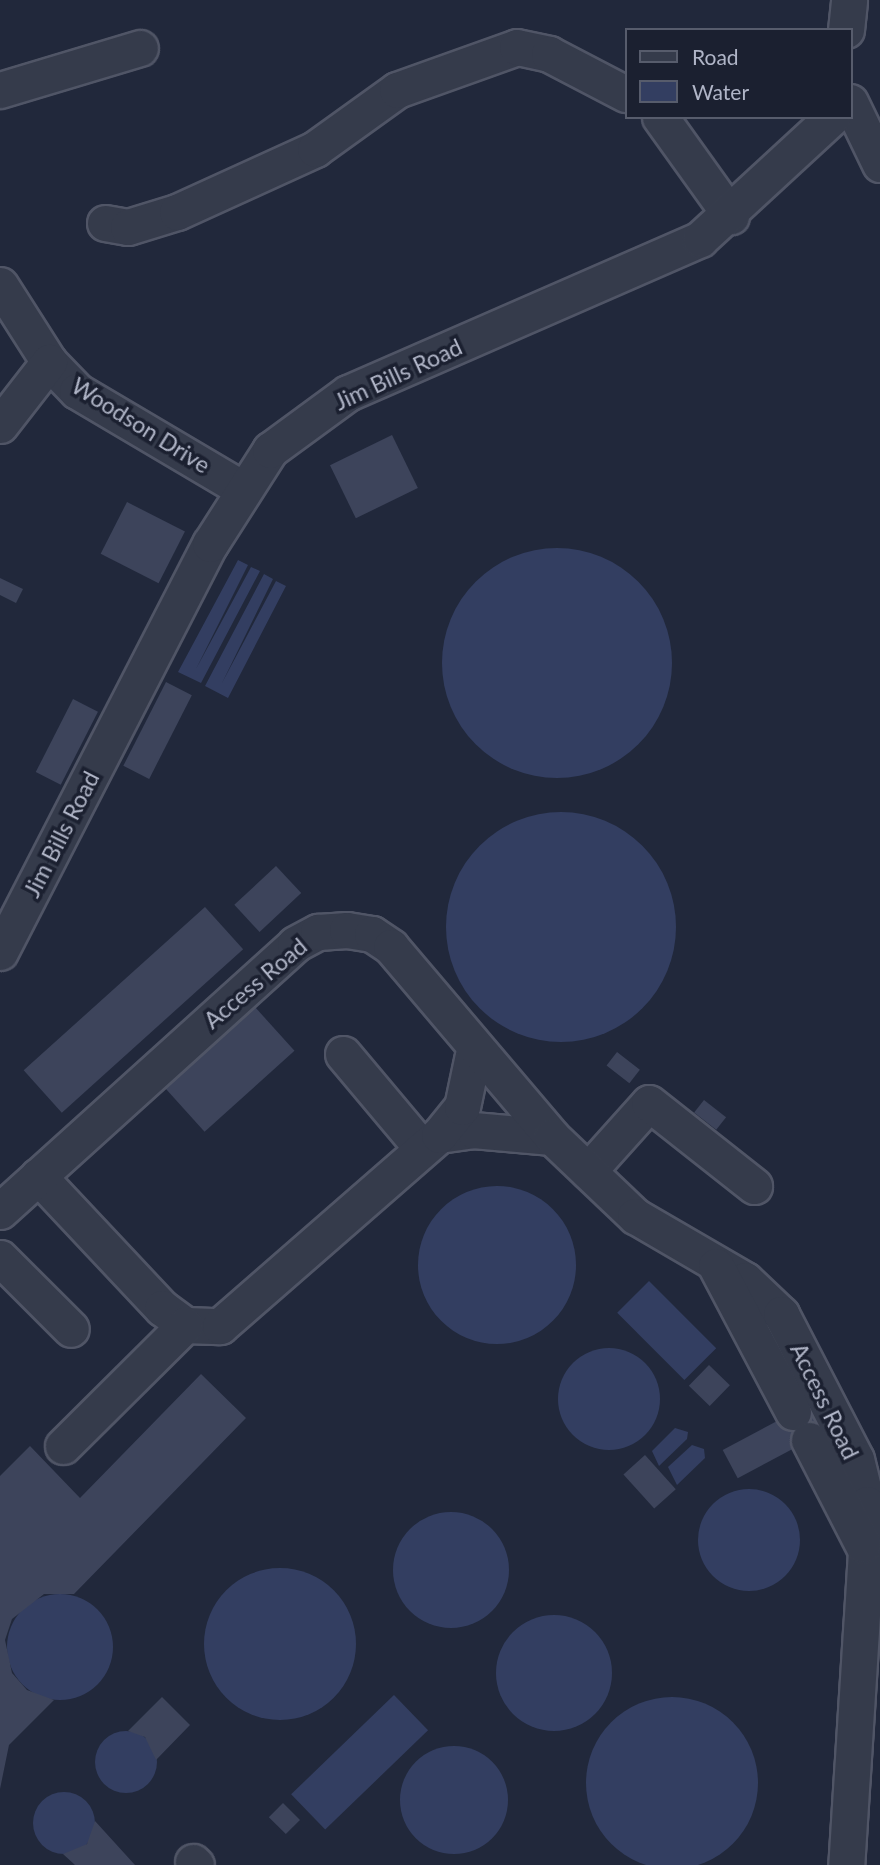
<!DOCTYPE html>
<html>
<head>
<meta charset="utf-8">
<style>
  body { margin:0 }
  #map { position:relative; width:880px; height:1865px; overflow:hidden; background:#21283b; font-family:Lato,sans-serif }
  div>[style] { position:absolute }
  .water>* { inset:0; background:#333e61; transform-origin:0 0 }
  .round { border-radius:50% }
  .building>* { inset:0; background:#3d445b; transform-origin:0 0 }
  .roads { filter:drop-shadow(2px 0 #505566) drop-shadow(-2px 0 #505566) drop-shadow(0 2px #505566) drop-shadow(0 -2px #505566) }
  .minor>* { height:35px; margin:-17.5px; padding:0 17.5px; transform-origin:17.5px; border-radius:17.5px; background:#353b4b }
  span { translate:-50% -50%; white-space:nowrap; text-align:center; line-height:1.15; -webkit-text-stroke:7px #1b2030; paint-order:stroke }
  .street-label { font-size:23px; color:#b0b5c7 }
  .legend { position:absolute; left:625px; top:28px; width:228px; height:91px; box-sizing:border-box; background:#1b2030; border:2px solid #575c6c; margin:0; padding:9px 12px; list-style:none; font-size:21px; color:#b0b5c7 }
  .legend li { display:flex; align-items:center; gap:14px; height:35px }
  .legend b { width:35px; border:2px solid #575c6c }
</style>
</head>
<body>
<div id="map">
  <div class="water">
    <div class="round" style="left:442px;top:548px;width:230px;height:230px"></div>
    <div style="clip-path:polygon(238px 560px,248px 565px,196px 669px,251px 567px,260px 571px,201px 683px,178px 672px)"></div>
    <div style="clip-path:polygon(264px 574px,273px 579px,222px 683px,276px 581px,286px 586px,228px 698px,205px 686px)"></div>
    <div class="round" style="left:446px;top:812px;width:230px;height:230px"></div>
    <div class="round" style="left:418px;top:1186px;width:158px;height:158px"></div>
    <div style="left:649px;top:1281px;width:95px;height:45px;rotate:45deg"></div>
    <div class="round" style="left:558px;top:1348px;width:102px;height:102px"></div>
    <div style="clip-path:polygon(675px 1428px,688px 1432px,687px 1439px,659px 1466px,652px 1451px)"></div>
    <div style="clip-path:polygon(692px 1445px,704px 1449px,705px 1458px,677px 1485px,668px 1467px)"></div>
    <div class="round" style="left:698px;top:1489px;width:102px;height:102px"></div>
    <div class="round" style="left:393px;top:1512px;width:116px;height:116px"></div>
    <div class="round" style="left:204px;top:1568px;width:152px;height:152px"></div>
    <div class="round" style="left:7px;top:1594px;width:106px;height:106px"></div>
    <div class="round" style="left:496px;top:1615px;width:116px;height:116px"></div>
    <div style="left:394px;top:1695px;width:49px;height:143px;rotate:46deg"></div>
    <div class="round" style="left:586px;top:1697px;width:172px;height:172px"></div>
    <div class="round" style="left:95px;top:1731px;width:62px;height:62px"></div>
    <div class="round" style="left:400px;top:1746px;width:108px;height:108px"></div>
    <div class="round" style="left:33px;top:1792px;width:62px;height:62px"></div>
  </div>
  <div class="building">
    <div style="left:392px;top:435px;width:59px;height:69px;rotate:64deg"></div>
    <div style="left:127px;top:502px;width:65px;height:58px;rotate:27deg"></div>
    <div style="clip-path:polygon(0 578px,23px 589px,16px 603px,0 595px)"></div>
    <div style="left:166px;top:682px;width:29px;height:94px;rotate:27deg"></div>
    <div style="left:73px;top:699px;width:28px;height:82px;rotate:27deg"></div>
    <div style="left:276px;top:866px;width:37px;height:57px;rotate:47deg"></div>
    <div style="left:205px;top:907px;width:57px;height:244px;rotate:48deg"></div>
    <div style="left:255px;top:1007px;width:59px;height:121px;rotate:48deg"></div>
    <div style="left:617px;top:1052px;width:29px;height:17px;rotate:38deg"></div>
    <div style="left:704px;top:1100px;width:28px;height:16px;rotate:38deg"></div>
    <div style="left:709px;top:1365px;width:29px;height:29px;rotate:44deg"></div>
    <div style="clip-path:polygon(201px 1374px,246px 1418px,74px 1594px,44px 1594px,12px 1619px,5px 1640px,12px 1673px,27px 1690px,54px 1700px,9px 1745px,0 1789px,0 1476px,30px 1446px,80px 1498px)"></div>
    <div style="left:811px;top:1403px;width:32px;height:100px;rotate:62deg"></div>
    <div style="left:645px;top:1455px;width:46px;height:29px;rotate:48deg"></div>
    <div style="clip-path:polygon(162px 1697px,190px 1725px,156px 1760px,145px 1737px,128px 1731px)"></div>
    <div style="left:283px;top:1803px;width:24px;height:20px;rotate:45deg"></div>
    <div style="clip-path:polygon(95px 1821px,135px 1865px,75px 1865px,63px 1854px,87px 1844px)"></div>
  </div>
  <div class="roads">
    <div class="minor">
      <div style="left:846px;top:30px;width:30px;rotate:-84deg"></div>
      <div style="left:0;top:90px;width:146px;rotate:-16.7deg"></div>
      <div style="left:850px;top:102px;width:69px;rotate:64.2deg"></div>
      <div style="left:660px;top:117px;width:122px;rotate:54.4deg"></div>
      <div style="left:105px;top:223px;width:23px;rotate:10deg"></div>
      <div style="left:128px;top:227px;width:51px;rotate:-17deg"></div>
      <div style="left:177px;top:212px;width:152px;rotate:-24.5deg"></div>
      <div style="left:315px;top:149px;width:101px;rotate:-35.7deg"></div>
      <div style="left:397px;top:90px;width:127px;rotate:-19.7deg"></div>
      <div style="left:517px;top:47px;width:33px;rotate:12deg"></div>
      <div style="left:549px;top:54px;width:87px;rotate:27.5deg"></div>
      <div style="left:0;top:285px;width:91px;rotate:57.5deg"></div>
      <div style="left:49px;top:362px;width:40px;rotate:46deg"></div>
      <div style="left:77px;top:391px;width:193px;rotate:30.6deg"></div>
      <div style="left:0;top:425px;width:80px;rotate:-52.1deg"></div>
      <div style="left:0;top:952px;width:459px;rotate:-62.8deg"></div>
      <div style="left:210px;top:544px;width:112px;rotate:-57.4deg"></div>
      <div style="left:270px;top:450px;width:97px;rotate:-36.2deg"></div>
      <div style="left:348px;top:393px;width:384px;rotate:-23.6deg"></div>
      <div style="left:700px;top:239px;width:180px;rotate:-42.7deg"></div>
      <div style="left:343px;top:1054px;width:123px;rotate:50deg"></div>
      <div style="left:439px;top:1135px;width:34px;rotate:-8deg"></div>
      <div style="left:473px;top:1130px;width:79px;rotate:5.1deg"></div>
      <div style="left:588px;top:1171px;width:91px;rotate:-48.1deg"></div>
      <div style="left:649px;top:1103px;width:134px;rotate:38.3deg"></div>
      <div style="left:38px;top:1176px;width:181px;rotate:46.8deg"></div>
      <div style="left:162px;top:1308px;width:29px;rotate:36deg"></div>
      <div style="left:185px;top:1325px;width:35px;rotate:2deg"></div>
      <div style="left:220px;top:1326px;width:291px;rotate:-41.1deg"></div>
      <div style="left:439px;top:1135px;width:36px;rotate:-51deg"></div>
      <div style="left:462px;top:1107px;width:58px;rotate:-78.1deg"></div>
      <div style="left:0;top:1211px;width:398px;rotate:-42.1deg"></div>
      <div style="left:295px;top:944px;width:26px;rotate:-28deg"></div>
      <div style="left:318px;top:932px;width:29px;rotate:-4deg"></div>
      <div style="left:347px;top:930px;width:25px;rotate:9deg"></div>
      <div style="left:372px;top:934px;width:23px;rotate:34deg"></div>
      <div style="left:391px;top:947px;width:249px;rotate:49.7deg"></div>
      <div style="left:552px;top:1137px;width:115px;rotate:43.6deg"></div>
      <div style="left:635px;top:1216px;width:127px;rotate:30.2deg"></div>
      <div style="left:745px;top:1280px;width:50px;rotate:43.4deg"></div>
      <div style="left:781px;top:1314px;width:163px;rotate:62.7deg"></div>
      <div style="left:856px;top:1459px;width:46px;rotate:76.3deg"></div>
      <div style="left:867px;top:1504px;width:47px;rotate:91.2deg"></div>
      <div style="left:866px;top:1551px;width:315px;rotate:93.6deg"></div>
      <div style="left:0;top:1258px;width:100px;rotate:45deg"></div>
      <div style="left:716px;top:1266px;width:165px;rotate:62.2deg"></div>
      <div style="left:809px;top:1440px;width:118px;rotate:62.8deg"></div>
      <div style="left:63px;top:1446px;width:172px;rotate:-44.8deg"></div>
      <div style="left:193px;top:1862px;width:4px;rotate:45deg"></div>
    </div>
  </div>
  <div class="street-label">
    <span style="left:398px;top:374px;rotate:-25deg">Jim Bills Road</span>
    <span style="left:141px;top:425px;rotate:32deg">Woodson Drive</span>
    <span style="left:61px;top:834px;rotate:-63deg">Jim Bills Road</span>
    <span style="left:255px;top:983px;rotate:-40deg">Access Road</span>
    <span style="left:825px;top:1401px;rotate:64deg">Access Road</span>
  </div>
  <ul class="legend">
  <li><b style="height:9px;background:#353b4b"></b>Road</li>
  <li><b style="height:19px;background:#333e61"></b>Water</li>
  </ul>
</div>
</body>
</html>
